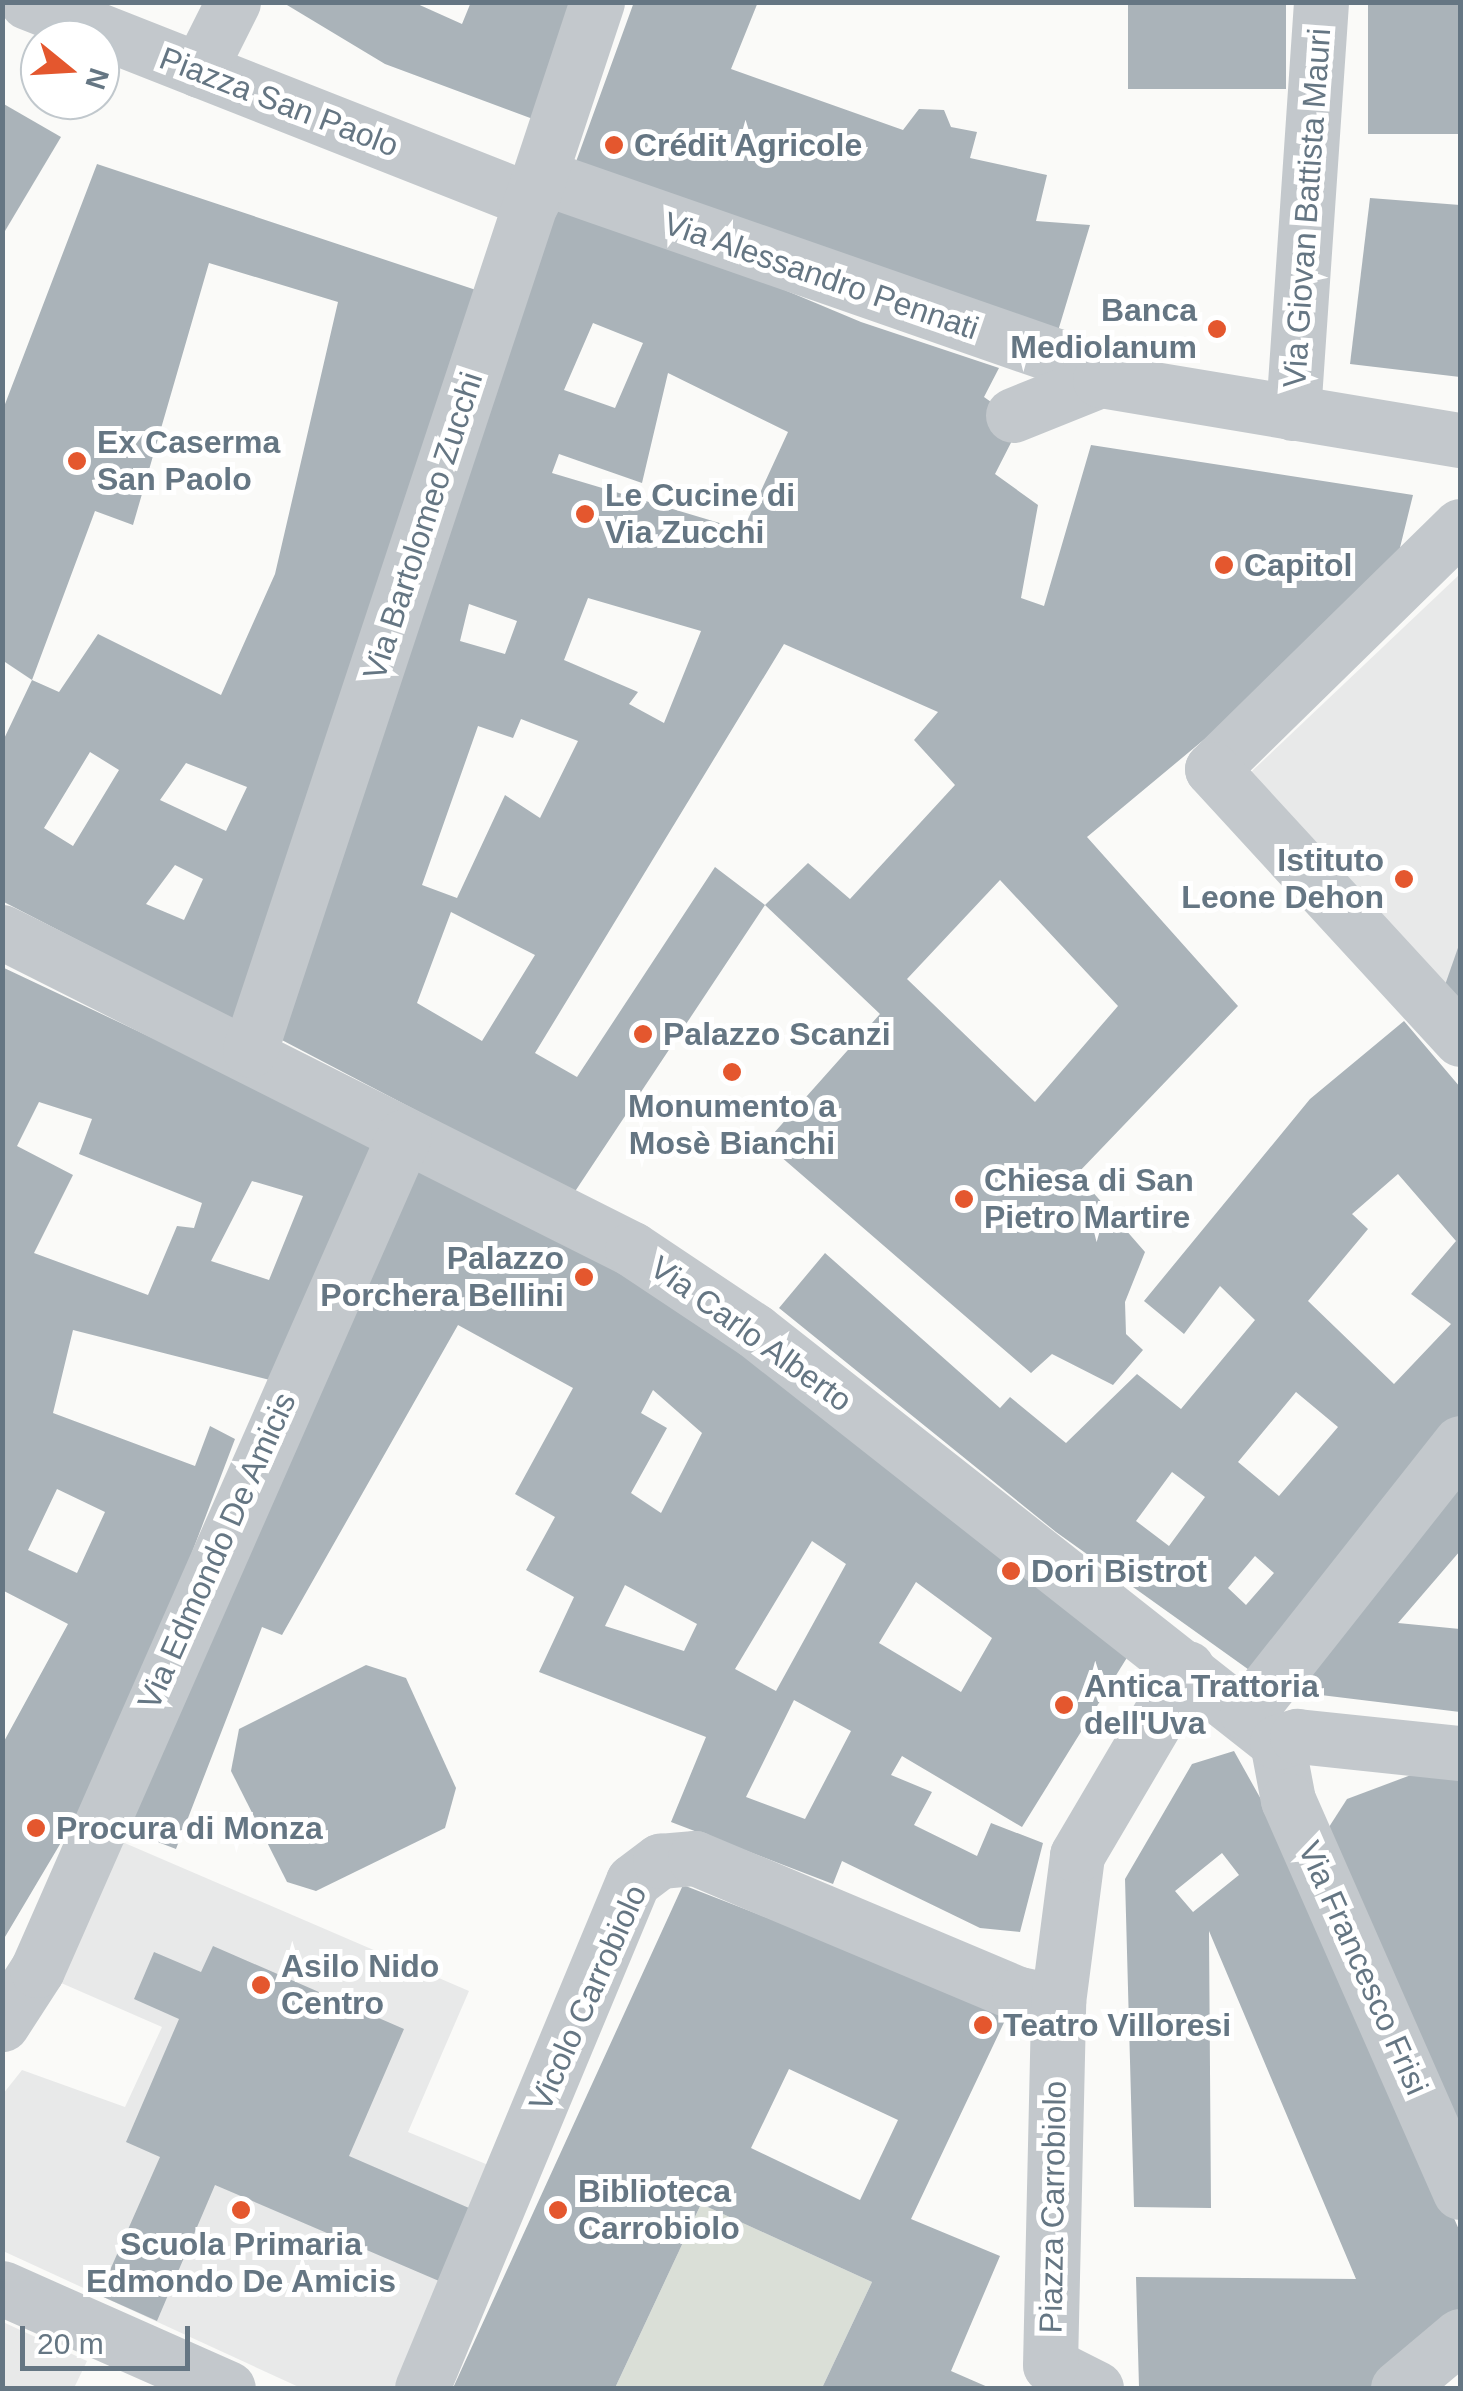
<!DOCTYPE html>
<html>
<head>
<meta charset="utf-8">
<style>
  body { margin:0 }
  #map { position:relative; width:1463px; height:2391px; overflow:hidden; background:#fafaf8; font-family:Arial,sans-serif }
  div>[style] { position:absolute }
  .built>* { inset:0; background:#e8e9e9 }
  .green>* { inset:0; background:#dadfd7 }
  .building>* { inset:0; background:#aab3b9; transform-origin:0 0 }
  .street>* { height:55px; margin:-27.5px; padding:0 27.5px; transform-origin:27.5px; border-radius:27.5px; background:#c3c8cc }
  .dots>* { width:28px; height:28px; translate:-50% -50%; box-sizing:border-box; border:5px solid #fff; border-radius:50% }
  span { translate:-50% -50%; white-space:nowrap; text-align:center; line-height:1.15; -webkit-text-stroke:10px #fff; paint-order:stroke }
  .street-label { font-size:32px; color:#657683 }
  .poi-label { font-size:32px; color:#657683; font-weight:700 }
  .left { translate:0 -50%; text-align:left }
  .right { translate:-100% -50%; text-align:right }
  .frame { position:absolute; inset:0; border:5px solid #657683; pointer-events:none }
  .north { position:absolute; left:20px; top:20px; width:100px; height:100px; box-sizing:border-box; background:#fff; border:2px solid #c1c8cd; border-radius:50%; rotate:108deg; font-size:28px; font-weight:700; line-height:40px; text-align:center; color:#657683 }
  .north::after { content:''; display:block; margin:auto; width:35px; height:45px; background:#e4572e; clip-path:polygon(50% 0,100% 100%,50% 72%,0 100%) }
  .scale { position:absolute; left:20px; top:2326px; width:170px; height:45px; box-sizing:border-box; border:5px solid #657683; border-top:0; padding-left:12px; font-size:30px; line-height:35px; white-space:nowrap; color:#657683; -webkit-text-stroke:8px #fff; paint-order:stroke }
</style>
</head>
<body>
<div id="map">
  <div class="built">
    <div style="clip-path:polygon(1460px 574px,1460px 1000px,1250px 773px)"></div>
    <div style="clip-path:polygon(113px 1838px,469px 1991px,408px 2132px,498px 2169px,396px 2388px,301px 2388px,3px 2251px,3px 2094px,22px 2070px,125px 2107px,162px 2027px,52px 1979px)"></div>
    <div style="clip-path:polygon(3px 2322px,87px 2361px,74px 2388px,3px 2388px)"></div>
  </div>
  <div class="green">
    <div style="clip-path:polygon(701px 2204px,872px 2282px,822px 2388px,615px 2388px)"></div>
  </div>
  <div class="building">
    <div style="clip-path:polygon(282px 2px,413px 2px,462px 24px,471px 2px,582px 2px,541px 122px,385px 64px)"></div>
    <div style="clip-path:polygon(634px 2px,758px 2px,731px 69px,903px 130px,919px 109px,944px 110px,951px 127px,977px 132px,970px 158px,1047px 175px,1036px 221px,1090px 225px,1058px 331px,573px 170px)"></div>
    <div style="left:1128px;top:2px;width:158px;height:87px"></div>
    <div style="left:1368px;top:2px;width:92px;height:132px"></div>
    <div style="clip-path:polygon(2px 103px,61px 137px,2px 236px)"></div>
    <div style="clip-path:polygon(evenodd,97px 164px,482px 292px,236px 1022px,2px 901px,2px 743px,32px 680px,2px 660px,2px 412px,97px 164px,209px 263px,338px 302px,275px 574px,221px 695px,98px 634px,59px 692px,32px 680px,95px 511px,133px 525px,209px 263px,97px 164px,90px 752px,119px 770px,73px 846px,44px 828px,90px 752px,97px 164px,186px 763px,247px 787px,226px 831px,160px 800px,186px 763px,97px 164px,175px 865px,203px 879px,184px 920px,146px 904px,175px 865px)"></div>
    <div style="clip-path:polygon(evenodd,561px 196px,861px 322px,999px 368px,984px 397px,1021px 423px,995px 474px,1038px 505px,1021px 598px,1044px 606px,1091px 445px,1413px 495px,1391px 584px,1087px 837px,1238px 1006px,1077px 1174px,1145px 1252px,1125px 1302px,1126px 1334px,1143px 1350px,1113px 1385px,1052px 1354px,1031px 1373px,765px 1143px,880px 1014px,765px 905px,808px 863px,850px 899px,955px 785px,914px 740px,938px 712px,784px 644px,535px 1053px,577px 1077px,715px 867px,765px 905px,574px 1193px,278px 1038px,561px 196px,593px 323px,643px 343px,615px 408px,564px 390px,593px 323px,561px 196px,668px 373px,788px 432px,743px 530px,552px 473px,559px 454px,642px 483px,668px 373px,561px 196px,588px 598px,701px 631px,664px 723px,629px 704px,638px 692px,564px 660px,588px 598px,561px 196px,469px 604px,517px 621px,505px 654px,460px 641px,469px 604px,561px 196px,521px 719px,578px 741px,540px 818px,505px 795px,457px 898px,422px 885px,478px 726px,513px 738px,521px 719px,561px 196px,1000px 880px,1118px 1006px,1035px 1102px,907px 979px,1000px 880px,561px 196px,451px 912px,535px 955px,482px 1041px,417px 1003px,451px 912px)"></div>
    <div style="clip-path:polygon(1370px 198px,1460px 205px,1460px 377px,1350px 364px)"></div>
    <div style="clip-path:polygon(1460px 942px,1460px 1000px,1445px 985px)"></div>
    <div style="clip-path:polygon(evenodd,2px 967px,375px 1143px,274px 1381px,73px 1330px,53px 1413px,195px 1466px,210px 1426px,235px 1439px,149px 1666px,88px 1797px,2px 1942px,2px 1745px,68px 1624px,2px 1590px,2px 967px,39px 1102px,92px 1119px,79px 1154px,202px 1203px,194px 1228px,177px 1226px,148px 1295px,34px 1253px,73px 1175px,17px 1146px,39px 1102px,2px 967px,252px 1181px,303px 1196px,269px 1280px,211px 1261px,252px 1181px,2px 967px,57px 1489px,105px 1512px,77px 1573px,28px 1550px,57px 1489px)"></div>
    <div style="clip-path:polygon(evenodd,1404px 1021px,1460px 1087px,1460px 1417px,1252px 1672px,1056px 1532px,779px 1308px,825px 1253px,1000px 1408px,1010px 1397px,1066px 1443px,1137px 1374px,1181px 1409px,1255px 1320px,1220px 1286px,1184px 1334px,1144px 1301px,1310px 1099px,1404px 1021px,1398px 1174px,1456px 1241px,1411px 1294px,1451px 1324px,1394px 1384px,1308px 1301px,1368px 1229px,1352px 1214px,1398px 1174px,1404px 1021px,1296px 1392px,1338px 1427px,1279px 1496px,1238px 1462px,1296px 1392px,1404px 1021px,1172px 1472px,1205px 1497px,1169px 1546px,1136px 1521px,1172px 1472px,1404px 1021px,1255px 1556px,1274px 1573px,1246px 1605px,1228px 1588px,1255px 1556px)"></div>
    <div style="clip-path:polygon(evenodd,416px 1167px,696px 1312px,1128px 1656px,1022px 1827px,902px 1756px,891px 1775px,932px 1792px,914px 1825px,977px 1856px,991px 1823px,1043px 1843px,1020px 1932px,980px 1928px,842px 1861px,833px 1884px,671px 1822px,706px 1737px,539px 1672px,574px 1597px,526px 1570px,555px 1517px,515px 1494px,573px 1388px,458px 1325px,282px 1635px,262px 1627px,176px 1849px,121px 1828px,416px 1167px,653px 1390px,702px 1433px,661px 1513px,631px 1493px,667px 1428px,641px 1413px,653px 1390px,416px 1167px,812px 1541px,846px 1564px,776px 1691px,735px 1669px,812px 1541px,416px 1167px,916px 1582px,992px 1638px,961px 1692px,879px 1643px,916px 1582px,416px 1167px,625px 1585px,697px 1624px,684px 1651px,605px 1626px,625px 1585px,416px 1167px,794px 1700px,851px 1731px,805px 1819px,746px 1797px,794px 1700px)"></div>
    <div style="clip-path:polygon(1460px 1453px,1460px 1551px,1398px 1623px,1460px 1629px,1460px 1712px,1288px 1691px)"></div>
    <div style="clip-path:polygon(366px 1665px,406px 1678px,456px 1788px,445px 1828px,316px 1891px,287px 1882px,231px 1771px,239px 1729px)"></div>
    <div style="clip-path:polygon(evenodd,1234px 1751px,1310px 1887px,1460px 2232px,1460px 2314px,1374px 2387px,1139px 2387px,1136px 2277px,1356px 2279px,1209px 1931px,1211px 2208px,1134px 2207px,1125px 1879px,1192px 1764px,1234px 1751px,1222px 1853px,1239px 1875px,1193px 1912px,1175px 1891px,1222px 1853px)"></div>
    <div style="clip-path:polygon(1411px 1775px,1460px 1775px,1460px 2132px,1329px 1827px,1347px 1799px)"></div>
    <div style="clip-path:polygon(evenodd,683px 1885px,1009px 2012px,911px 2219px,1000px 2256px,951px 2371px,990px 2388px,822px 2388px,872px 2282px,701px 2204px,615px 2388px,453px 2388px,683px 1885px,789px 2069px,898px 2120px,860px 2200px,751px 2148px,789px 2069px)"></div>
    <div style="clip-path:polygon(213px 1946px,404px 2029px,349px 2156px,469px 2208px,439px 2281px,215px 2185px,157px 2321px,99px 2295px,160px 2157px,126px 2142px,179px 2019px,134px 1999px,154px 1952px,201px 1972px)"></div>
  </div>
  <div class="street">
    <div style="left:27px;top:2px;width:543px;rotate:21.51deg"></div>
    <div style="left:199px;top:70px;width:76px;rotate:-63.4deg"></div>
    <div style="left:540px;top:176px;width:547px;rotate:19.2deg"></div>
    <div style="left:1057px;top:356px;width:49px;rotate:29.2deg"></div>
    <div style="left:1293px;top:413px;width:412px;rotate:-86.1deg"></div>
    <div style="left:1013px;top:415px;width:94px;rotate:-21.9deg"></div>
    <div style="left:1100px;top:380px;width:365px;rotate:9.5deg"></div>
    <div style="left:1460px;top:526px;width:347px;rotate:135.6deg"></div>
    <div style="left:1212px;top:769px;width:367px;rotate:47.4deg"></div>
    <div style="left:2px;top:932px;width:705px;rotate:26.71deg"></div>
    <div style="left:632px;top:1249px;width:148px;rotate:33.7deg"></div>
    <div style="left:755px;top:1331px;width:664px;rotate:38.22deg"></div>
    <div style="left:250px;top:1050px;width:1104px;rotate:-71.68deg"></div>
    <div style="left:1247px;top:1713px;width:344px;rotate:-51.7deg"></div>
    <div style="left:1277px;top:1742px;width:59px;rotate:79.3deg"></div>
    <div style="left:1288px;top:1800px;width:428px;rotate:66.3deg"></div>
    <div style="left:1277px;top:1742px;width:21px;rotate:-17deg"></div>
    <div style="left:1297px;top:1736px;width:164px;rotate:6deg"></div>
    <div style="left:2px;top:2024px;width:64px;rotate:-57.1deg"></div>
    <div style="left:37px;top:1970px;width:911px;rotate:-66.25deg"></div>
    <div style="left:2px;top:2288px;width:247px;rotate:23.9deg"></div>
    <div style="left:422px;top:2388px;width:549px;rotate:-67.4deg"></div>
    <div style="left:633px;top:1881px;width:34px;rotate:-37deg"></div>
    <div style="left:660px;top:1861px;width:35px;rotate:-5deg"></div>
    <div style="left:695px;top:1858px;width:351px;rotate:22.8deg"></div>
    <div style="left:1019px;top:1994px;width:40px;rotate:12deg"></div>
    <div style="left:1096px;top:2388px;width:51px;rotate:-153.4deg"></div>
    <div style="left:1050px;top:2365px;width:363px;rotate:-88.7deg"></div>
    <div style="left:1058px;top:2002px;width:148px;rotate:-82.6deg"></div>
    <div style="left:1077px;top:1855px;width:217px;rotate:-59.5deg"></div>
    <div style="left:1398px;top:2388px;width:81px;rotate:-40deg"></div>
  </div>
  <div class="dots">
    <div style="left:614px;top:145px;background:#e4572e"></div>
    <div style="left:1217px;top:329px;background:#e4572e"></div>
    <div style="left:77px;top:461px;background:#e4572e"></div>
    <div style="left:585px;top:514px;background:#e4572e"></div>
    <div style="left:1224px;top:565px;background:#e4572e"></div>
    <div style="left:1404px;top:879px;background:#e4572e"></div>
    <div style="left:643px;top:1034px;background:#e4572e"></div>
    <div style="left:732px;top:1072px;background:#e4572e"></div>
    <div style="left:964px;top:1199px;background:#e4572e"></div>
    <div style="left:584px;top:1277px;background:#e4572e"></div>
    <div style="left:1011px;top:1571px;background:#e4572e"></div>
    <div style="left:1064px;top:1705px;background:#e4572e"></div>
    <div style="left:36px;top:1828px;background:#e4572e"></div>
    <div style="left:261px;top:1985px;background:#e4572e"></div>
    <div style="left:983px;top:2025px;background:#e4572e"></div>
    <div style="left:241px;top:2210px;background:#e4572e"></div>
    <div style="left:558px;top:2210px;background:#e4572e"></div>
  </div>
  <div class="street-label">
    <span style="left:279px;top:102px;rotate:21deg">Piazza San Paolo</span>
    <span style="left:1307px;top:208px;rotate:-86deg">Via Giovan Battista Mauri</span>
    <span style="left:821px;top:276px;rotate:19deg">Via Alessandro Pennati</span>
    <span style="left:423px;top:526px;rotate:-72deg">Via Bartolomeo Zucchi</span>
    <span style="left:751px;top:1334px;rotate:36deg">Via Carlo Alberto</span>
    <span style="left:217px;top:1551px;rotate:-66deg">Via Edmondo De Amicis</span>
    <span style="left:1363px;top:1968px;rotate:66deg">Via Francesco Frisi</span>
    <span style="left:588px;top:1998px;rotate:-66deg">Vicolo Carrobiolo</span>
    <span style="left:1053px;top:2207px;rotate:-89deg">Piazza Carrobiolo</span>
  </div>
  <div class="poi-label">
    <span class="left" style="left:634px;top:145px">Crédit Agricole</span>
    <span class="right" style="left:1197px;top:329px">Banca<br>Mediolanum</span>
    <span class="left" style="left:97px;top:461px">Ex Caserma<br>San Paolo</span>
    <span class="left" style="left:605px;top:514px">Le Cucine di<br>Via Zucchi</span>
    <span class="left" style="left:1244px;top:565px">Capitol</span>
    <span class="right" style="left:1384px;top:879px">Istituto<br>Leone Dehon</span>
    <span class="left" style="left:663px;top:1034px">Palazzo Scanzi</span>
    <span style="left:732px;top:1125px">Monumento a<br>Mosè Bianchi</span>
    <span class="left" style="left:984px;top:1199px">Chiesa di San<br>Pietro Martire</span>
    <span class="right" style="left:564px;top:1277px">Palazzo<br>Porchera Bellini</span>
    <span class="left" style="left:1031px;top:1571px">Dori Bistrot</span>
    <span class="left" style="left:1084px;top:1705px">Antica Trattoria<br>dell'Uva</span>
    <span class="left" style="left:56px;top:1828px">Procura di Monza</span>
    <span class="left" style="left:281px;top:1985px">Asilo Nido<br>Centro</span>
    <span class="left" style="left:1003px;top:2025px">Teatro Villoresi</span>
    <span class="left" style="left:578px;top:2210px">Biblioteca<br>Carrobiolo</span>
    <span style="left:241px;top:2263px">Scuola Primaria<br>Edmondo De Amicis</span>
  </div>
  <div class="frame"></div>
  <div class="north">N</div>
  <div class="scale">20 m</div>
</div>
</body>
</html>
